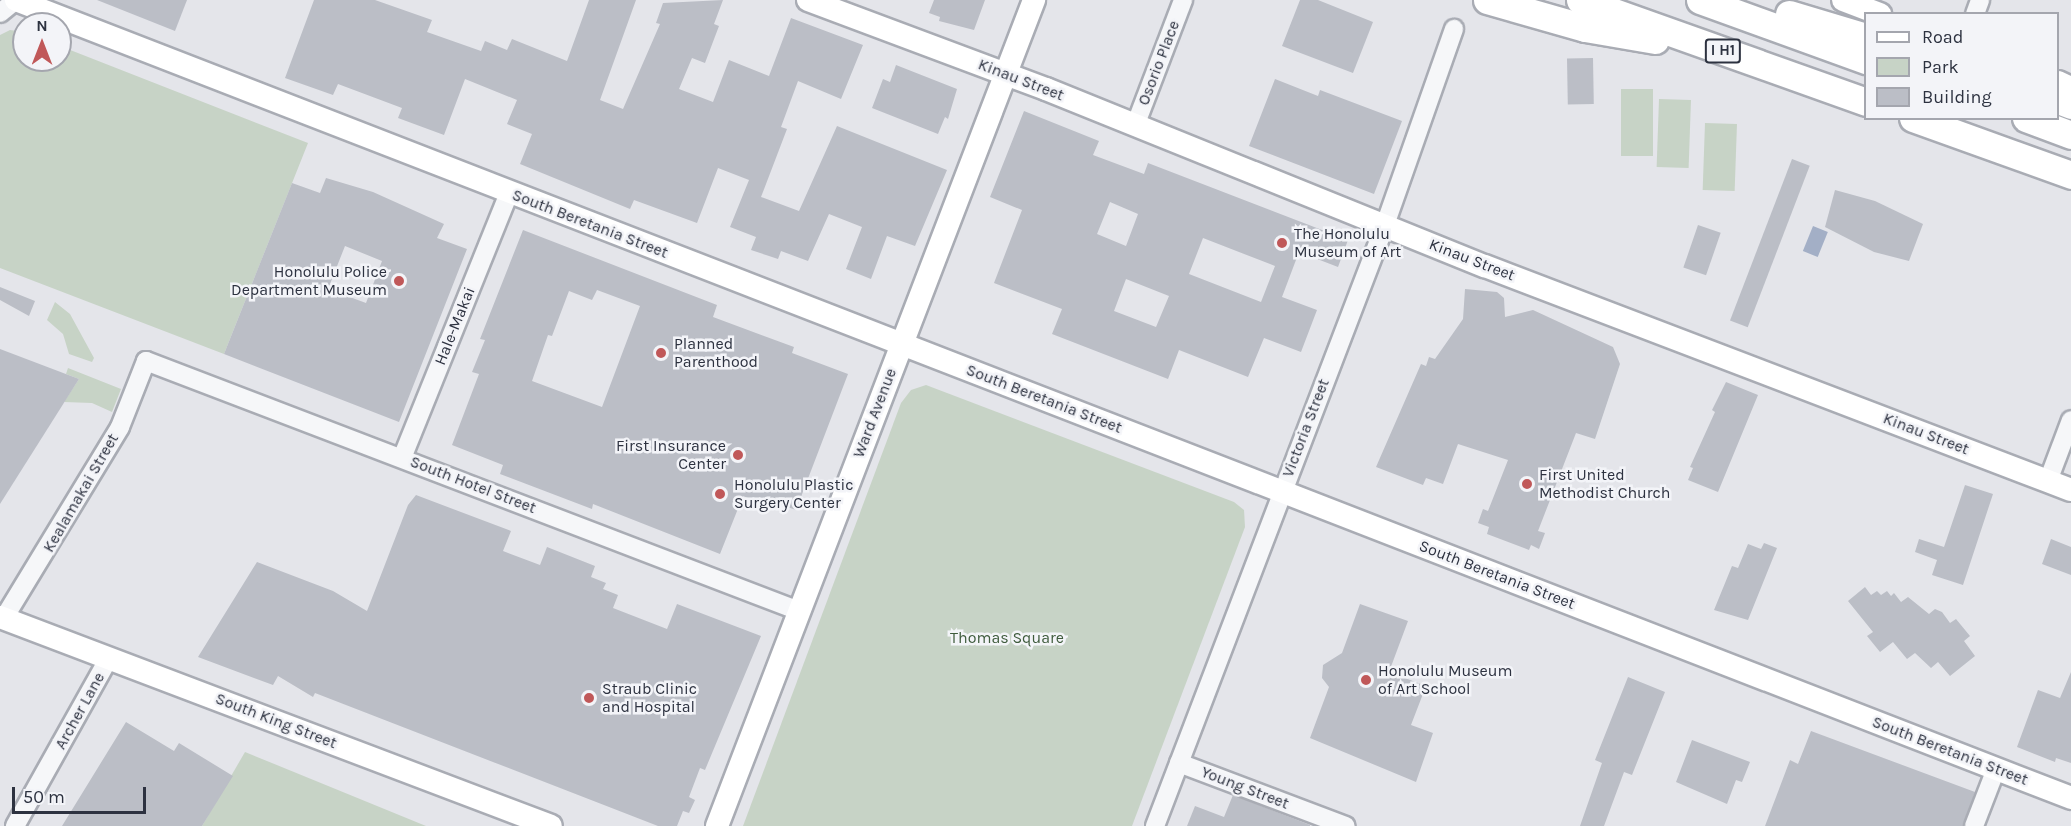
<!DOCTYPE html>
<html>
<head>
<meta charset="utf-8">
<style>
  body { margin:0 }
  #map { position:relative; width:2071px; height:826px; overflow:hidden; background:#e4e5ea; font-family:Karla,sans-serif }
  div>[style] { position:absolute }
  .green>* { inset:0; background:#c7d3c6; transform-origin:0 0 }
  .water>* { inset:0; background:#a3afc6; transform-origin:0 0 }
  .building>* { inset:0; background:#bbbec6; transform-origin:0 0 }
  .roads { filter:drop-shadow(2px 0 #a9acb4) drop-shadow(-2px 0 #a9acb4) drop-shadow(0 2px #a9acb4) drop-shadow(0 -2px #a9acb4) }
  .minor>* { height:18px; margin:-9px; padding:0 9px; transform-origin:9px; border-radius:9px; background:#f6f7f9 }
  .major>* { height:22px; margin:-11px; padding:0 11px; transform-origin:11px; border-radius:11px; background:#fff }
  .highway>* { height:27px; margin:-13.5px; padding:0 13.5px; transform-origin:13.5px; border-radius:13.5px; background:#fff }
  .dots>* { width:16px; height:16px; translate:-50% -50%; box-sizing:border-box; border:3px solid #f3f4f8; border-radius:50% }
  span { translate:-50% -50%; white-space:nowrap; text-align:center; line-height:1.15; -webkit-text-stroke:5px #f3f4f8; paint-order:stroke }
  .shield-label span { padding:2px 4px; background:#f3f4f8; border:2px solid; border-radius:4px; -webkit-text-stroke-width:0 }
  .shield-label { font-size:15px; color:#2d3240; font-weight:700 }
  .street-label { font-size:16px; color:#2d3240 }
  .poi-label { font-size:16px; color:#2d3240 }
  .left { translate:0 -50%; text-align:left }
  .right { translate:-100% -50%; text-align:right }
  .park-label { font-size:16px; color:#3e5b3c }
  .legend { position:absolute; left:1864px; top:12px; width:195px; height:108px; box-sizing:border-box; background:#f3f4f8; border:2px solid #a4a6ae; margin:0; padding:8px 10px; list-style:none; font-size:18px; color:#2d3240 }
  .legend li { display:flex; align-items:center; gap:12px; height:30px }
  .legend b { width:30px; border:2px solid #a4a6ae }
  .north { position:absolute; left:12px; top:12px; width:60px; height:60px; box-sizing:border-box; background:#f3f4f8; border:2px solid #a4a6ae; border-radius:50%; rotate:0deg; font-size:16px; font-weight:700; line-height:24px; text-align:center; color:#2d3240 }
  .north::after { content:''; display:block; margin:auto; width:21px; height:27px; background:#c05859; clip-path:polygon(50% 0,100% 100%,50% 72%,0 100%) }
  .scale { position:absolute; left:12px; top:787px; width:134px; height:27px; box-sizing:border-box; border:3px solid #2d3240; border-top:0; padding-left:8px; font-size:18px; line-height:21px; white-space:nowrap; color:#2d3240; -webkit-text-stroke:4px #f3f4f8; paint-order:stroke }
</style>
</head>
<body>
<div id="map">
  <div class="green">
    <div style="clip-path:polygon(10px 30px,24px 32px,24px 60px,60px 60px,60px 46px,308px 143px,224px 354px,0 268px,0 35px)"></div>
    <div style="left:1621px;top:89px;width:32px;height:67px"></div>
    <div style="left:1659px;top:99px;width:32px;height:68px;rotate:2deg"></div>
    <div style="left:1705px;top:123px;width:32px;height:67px;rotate:2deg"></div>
    <div style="clip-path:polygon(55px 302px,70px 314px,94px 358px,92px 362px,69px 354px,63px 334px,47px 320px)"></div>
    <div style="clip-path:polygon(68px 368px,121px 389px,112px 412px,92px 403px,64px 402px,79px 379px,66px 374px)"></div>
    <div style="clip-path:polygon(926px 385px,1234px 502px,1244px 510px,1245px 527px,1132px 826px,743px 826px,901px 403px,911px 390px)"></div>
    <div style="clip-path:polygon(245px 752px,426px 826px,202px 826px)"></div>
  </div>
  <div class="water">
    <div style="left:1813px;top:226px;width:16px;height:27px;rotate:22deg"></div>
  </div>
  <div class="building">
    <div style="clip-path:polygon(97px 0,187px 0,175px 31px)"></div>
    <div style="clip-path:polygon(314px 0,375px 0,432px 20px,427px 32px,481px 51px,485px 41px,507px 50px,512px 39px,567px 61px,589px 0,636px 0,600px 100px,623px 109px,660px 24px,656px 23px,663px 3px,723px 0,714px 24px,719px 26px,705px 63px,692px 58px,679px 89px,713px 102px,729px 60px,769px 76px,791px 18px,863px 45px,841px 99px,798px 81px,781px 127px,787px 129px,761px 197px,799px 211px,837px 126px,947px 170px,915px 246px,887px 236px,871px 279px,846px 269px,862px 227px,829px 214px,808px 261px,781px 251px,778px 259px,751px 250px,756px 237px,730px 227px,749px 180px,718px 168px,697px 223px,634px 200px,630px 209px,520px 164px,532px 134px,507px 124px,517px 100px,465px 79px,444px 135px,398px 118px,402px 108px,338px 84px,333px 95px,285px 78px)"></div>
    <div style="clip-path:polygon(934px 0,985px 0,974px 30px,939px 21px,940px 17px,929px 13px)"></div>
    <div style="clip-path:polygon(1300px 0,1318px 0,1373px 22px,1353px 73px,1282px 46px)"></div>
    <div style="left:1593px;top:58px;width:46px;height:26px;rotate:89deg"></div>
    <div style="clip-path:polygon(896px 65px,957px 89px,948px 119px,945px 117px,938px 134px,872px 108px,883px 79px,890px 82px)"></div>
    <div style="clip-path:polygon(1275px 79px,1318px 96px,1320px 90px,1402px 121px,1374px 194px,1249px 146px)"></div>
    <div style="clip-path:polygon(evenodd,1024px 111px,1099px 141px,1093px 155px,1144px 174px,1148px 163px,1348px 240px,1338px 267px,1299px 252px,1282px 297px,1317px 310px,1301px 352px,1264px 338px,1248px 377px,1179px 350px,1168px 379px,1052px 334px,1062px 309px,994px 283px,1022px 210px,990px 197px,1024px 111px,1110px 202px,1138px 214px,1126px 246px,1097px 234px,1110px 202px,1024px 111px,1203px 238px,1275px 266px,1261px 302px,1189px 274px,1203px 238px,1024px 111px,1126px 279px,1169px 296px,1156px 327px,1114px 311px,1126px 279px)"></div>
    <div style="left:1792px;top:159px;width:19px;height:173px;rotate:21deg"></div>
    <div style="clip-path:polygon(evenodd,326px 178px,373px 192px,444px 224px,437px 238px,467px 249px,399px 422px,224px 354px,292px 183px,320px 193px,326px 178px,345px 246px,382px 261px,366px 303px,328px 289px,345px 246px)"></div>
    <div style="clip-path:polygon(1835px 190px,1875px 201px,1923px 224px,1909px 261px,1874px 252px,1825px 227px)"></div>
    <div style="left:1698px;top:225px;width:24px;height:45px;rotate:19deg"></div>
    <div style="clip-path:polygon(evenodd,523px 230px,717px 305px,713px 317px,794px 347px,792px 353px,848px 374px,796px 510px,759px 497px,758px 502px,743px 496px,720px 554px,593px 504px,592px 509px,500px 474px,503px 465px,452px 445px,479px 374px,472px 372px,485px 340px,480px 339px,523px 230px,597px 290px,640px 306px,602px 407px,532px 381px,548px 335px,552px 336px,569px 291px,592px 300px,597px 290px)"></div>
    <div style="clip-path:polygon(0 287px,35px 301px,29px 316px,0 300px)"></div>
    <div style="clip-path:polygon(1465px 289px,1497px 292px,1504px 298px,1505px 317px,1533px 310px,1613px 347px,1620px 364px,1595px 439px,1576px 433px,1538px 531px,1545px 533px,1539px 549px,1531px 545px,1529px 550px,1487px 534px,1489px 527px,1478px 523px,1483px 509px,1488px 511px,1508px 460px,1458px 444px,1443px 484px,1426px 478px,1423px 485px,1376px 467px,1421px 364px,1426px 366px,1429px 357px,1435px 359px,1463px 319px)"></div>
    <div style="clip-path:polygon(0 349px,79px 379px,0 504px)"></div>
    <div style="clip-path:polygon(1726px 382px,1758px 395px,1718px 492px,1688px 480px,1693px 468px,1690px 467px,1715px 412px,1712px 410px)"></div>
    <div style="clip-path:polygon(1965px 485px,1993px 494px,1963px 585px,1932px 575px,1937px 560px,1915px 552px,1919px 539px,1944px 547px)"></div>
    <div style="clip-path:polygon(416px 495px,511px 531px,503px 551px,540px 565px,547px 547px,595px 566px,591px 577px,606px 583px,603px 589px,618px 595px,613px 608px,667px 629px,677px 604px,761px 636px,705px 770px,700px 768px,689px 797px,695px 800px,689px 813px,683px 811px,677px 826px,658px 826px,315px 693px,313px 697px,278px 676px,273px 685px,198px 657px,257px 562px,333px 591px,367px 611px,408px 505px)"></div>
    <div style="clip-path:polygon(2051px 539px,2071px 547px,2071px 575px,2042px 564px)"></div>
    <div style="clip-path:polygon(1764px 543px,1777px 548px,1748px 620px,1714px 610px,1732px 566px,1738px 568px,1748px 544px,1761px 549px)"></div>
    <div style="clip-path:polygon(1865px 587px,1871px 595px,1877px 591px,1881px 595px,1887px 591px,1891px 596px,1894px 593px,1901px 602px,1908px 597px,1929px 614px,1935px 609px,1942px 612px,1950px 623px,1956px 619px,1970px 636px,1964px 641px,1975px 656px,1950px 676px,1938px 662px,1931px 668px,1915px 653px,1907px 659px,1893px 642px,1880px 652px,1867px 636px,1873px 632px,1848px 601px)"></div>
    <div style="clip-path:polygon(1360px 604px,1408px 621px,1389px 672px,1426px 686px,1411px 725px,1433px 733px,1416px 782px,1310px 738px,1329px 687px,1322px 678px,1323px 665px,1342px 653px)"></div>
    <div style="clip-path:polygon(2071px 672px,2071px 763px,2056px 758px,2055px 762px,2017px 747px,2038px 690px,2060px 698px)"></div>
    <div style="clip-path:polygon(1628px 677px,1665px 692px,1632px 775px,1624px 772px,1604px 826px,1580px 826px,1602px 763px,1595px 760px)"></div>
    <div style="clip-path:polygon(126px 722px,174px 751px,179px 743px,233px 776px,202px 826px,62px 826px)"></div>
    <div style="clip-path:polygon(1811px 731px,1975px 792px,1963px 826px,1765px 826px,1790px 760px,1798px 764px)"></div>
    <div style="clip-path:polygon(1692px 740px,1750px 762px,1742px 782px,1736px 780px,1727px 804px,1676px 782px)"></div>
    <div style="clip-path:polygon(1233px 795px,1310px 825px,1310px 826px,1187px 826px,1195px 806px,1224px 817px)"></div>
  </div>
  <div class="roads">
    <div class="minor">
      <div style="left:0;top:13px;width:21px;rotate:-39deg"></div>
      <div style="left:1975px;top:14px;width:15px;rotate:-70deg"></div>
      <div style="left:1135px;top:126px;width:135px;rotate:-69.1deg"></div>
      <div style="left:402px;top:458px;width:286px;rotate:-68deg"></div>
      <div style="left:2048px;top:481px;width:65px;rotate:-69.3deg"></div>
      <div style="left:4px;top:618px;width:223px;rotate:-58.7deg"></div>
      <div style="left:120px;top:427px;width:71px;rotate:-68.5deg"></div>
      <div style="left:146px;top:361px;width:699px;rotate:20.95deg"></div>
      <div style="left:1179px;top:763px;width:178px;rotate:20.7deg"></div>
      <div style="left:15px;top:826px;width:193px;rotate:-60.8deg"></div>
      <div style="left:1155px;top:826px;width:644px;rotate:-69.06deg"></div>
      <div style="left:1385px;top:225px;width:208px;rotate:-70.6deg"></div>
      <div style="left:1974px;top:826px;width:61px;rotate:-68.9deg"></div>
    </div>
    <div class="major">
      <div style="left:16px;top:0;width:2205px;rotate:21.22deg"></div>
      <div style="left:808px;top:0;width:254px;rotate:20.5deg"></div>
      <div style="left:1046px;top:89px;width:473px;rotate:22deg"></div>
      <div style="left:1485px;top:266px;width:627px;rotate:20.92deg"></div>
      <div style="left:1843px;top:0;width:40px;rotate:21deg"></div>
      <div style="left:2058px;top:82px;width:14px;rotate:25deg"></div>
      <div style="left:0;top:617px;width:589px;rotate:20.77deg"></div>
      <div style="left:717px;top:826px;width:885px;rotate:-69deg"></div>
    </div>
    <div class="highway">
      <div style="left:1487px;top:0;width:102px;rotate:15.9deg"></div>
      <div style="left:1585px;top:28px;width:71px;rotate:9.7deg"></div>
      <div style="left:1580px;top:0;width:304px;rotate:19.6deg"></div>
      <div style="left:1700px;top:0;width:177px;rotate:19.9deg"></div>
      <div style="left:1789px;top:14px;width:80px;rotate:16.6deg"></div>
      <div style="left:2058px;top:100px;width:14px;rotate:21deg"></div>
      <div style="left:1913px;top:118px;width:168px;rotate:19.8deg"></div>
      <div style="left:2026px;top:118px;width:48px;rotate:20.7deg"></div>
    </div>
  </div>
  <div class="dots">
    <div style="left:1282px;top:243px;background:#c05859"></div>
    <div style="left:399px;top:281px;background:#c05859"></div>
    <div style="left:661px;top:353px;background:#c05859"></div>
    <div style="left:738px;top:455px;background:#c05859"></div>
    <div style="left:1527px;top:484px;background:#c05859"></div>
    <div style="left:720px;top:494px;background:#c05859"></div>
    <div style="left:1366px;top:680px;background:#c05859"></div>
    <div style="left:589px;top:698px;background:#c05859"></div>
  </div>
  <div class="shield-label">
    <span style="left:1723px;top:51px">I H1</span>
  </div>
  <div class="street-label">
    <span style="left:1159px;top:63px;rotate:-69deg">Osorio Place</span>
    <span style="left:1021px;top:80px;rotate:21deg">Kinau Street</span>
    <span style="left:590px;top:224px;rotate:21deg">South Beretania Street</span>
    <span style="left:1472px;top:260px;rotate:21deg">Kinau Street</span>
    <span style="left:455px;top:326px;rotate:-68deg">Hale-Makai</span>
    <span style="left:1044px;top:399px;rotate:21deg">South Beretania Street</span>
    <span style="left:875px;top:413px;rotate:-69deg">Ward Avenue</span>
    <span style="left:1306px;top:428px;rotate:-69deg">Victoria Street</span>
    <span style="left:1926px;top:434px;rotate:21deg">Kinau Street</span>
    <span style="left:473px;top:485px;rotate:21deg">South Hotel Street</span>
    <span style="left:81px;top:493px;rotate:-60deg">Kealamakai Street</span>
    <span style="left:1497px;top:575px;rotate:21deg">South Beretania Street</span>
    <span style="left:80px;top:711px;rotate:-61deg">Archer Lane</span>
    <span style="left:276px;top:721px;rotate:21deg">South King Street</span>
    <span style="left:1950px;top:751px;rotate:21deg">South Beretania Street</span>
    <span style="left:1245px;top:788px;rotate:21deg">Young Street</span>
  </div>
  <div class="poi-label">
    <span class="left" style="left:1294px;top:243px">The Honolulu<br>Museum of Art</span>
    <span class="right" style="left:387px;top:281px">Honolulu Police<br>Department Museum</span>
    <span class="left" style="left:674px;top:353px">Planned<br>Parenthood</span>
    <span class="right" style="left:726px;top:455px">First Insurance<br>Center</span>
    <span class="left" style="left:1539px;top:484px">First United<br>Methodist Church</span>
    <span class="left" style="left:734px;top:494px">Honolulu Plastic<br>Surgery Center</span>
    <span class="left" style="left:1378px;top:680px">Honolulu Museum<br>of Art School</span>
    <span class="left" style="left:602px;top:698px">Straub Clinic<br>and Hospital</span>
  </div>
  <div class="park-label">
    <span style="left:1007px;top:638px">Thomas Square</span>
  </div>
  <ul class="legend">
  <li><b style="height:8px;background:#fff"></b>Road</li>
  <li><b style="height:16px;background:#c7d3c6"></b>Park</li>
  <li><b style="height:16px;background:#bbbec6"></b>Building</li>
  </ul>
  <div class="north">N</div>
  <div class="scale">50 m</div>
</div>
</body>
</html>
